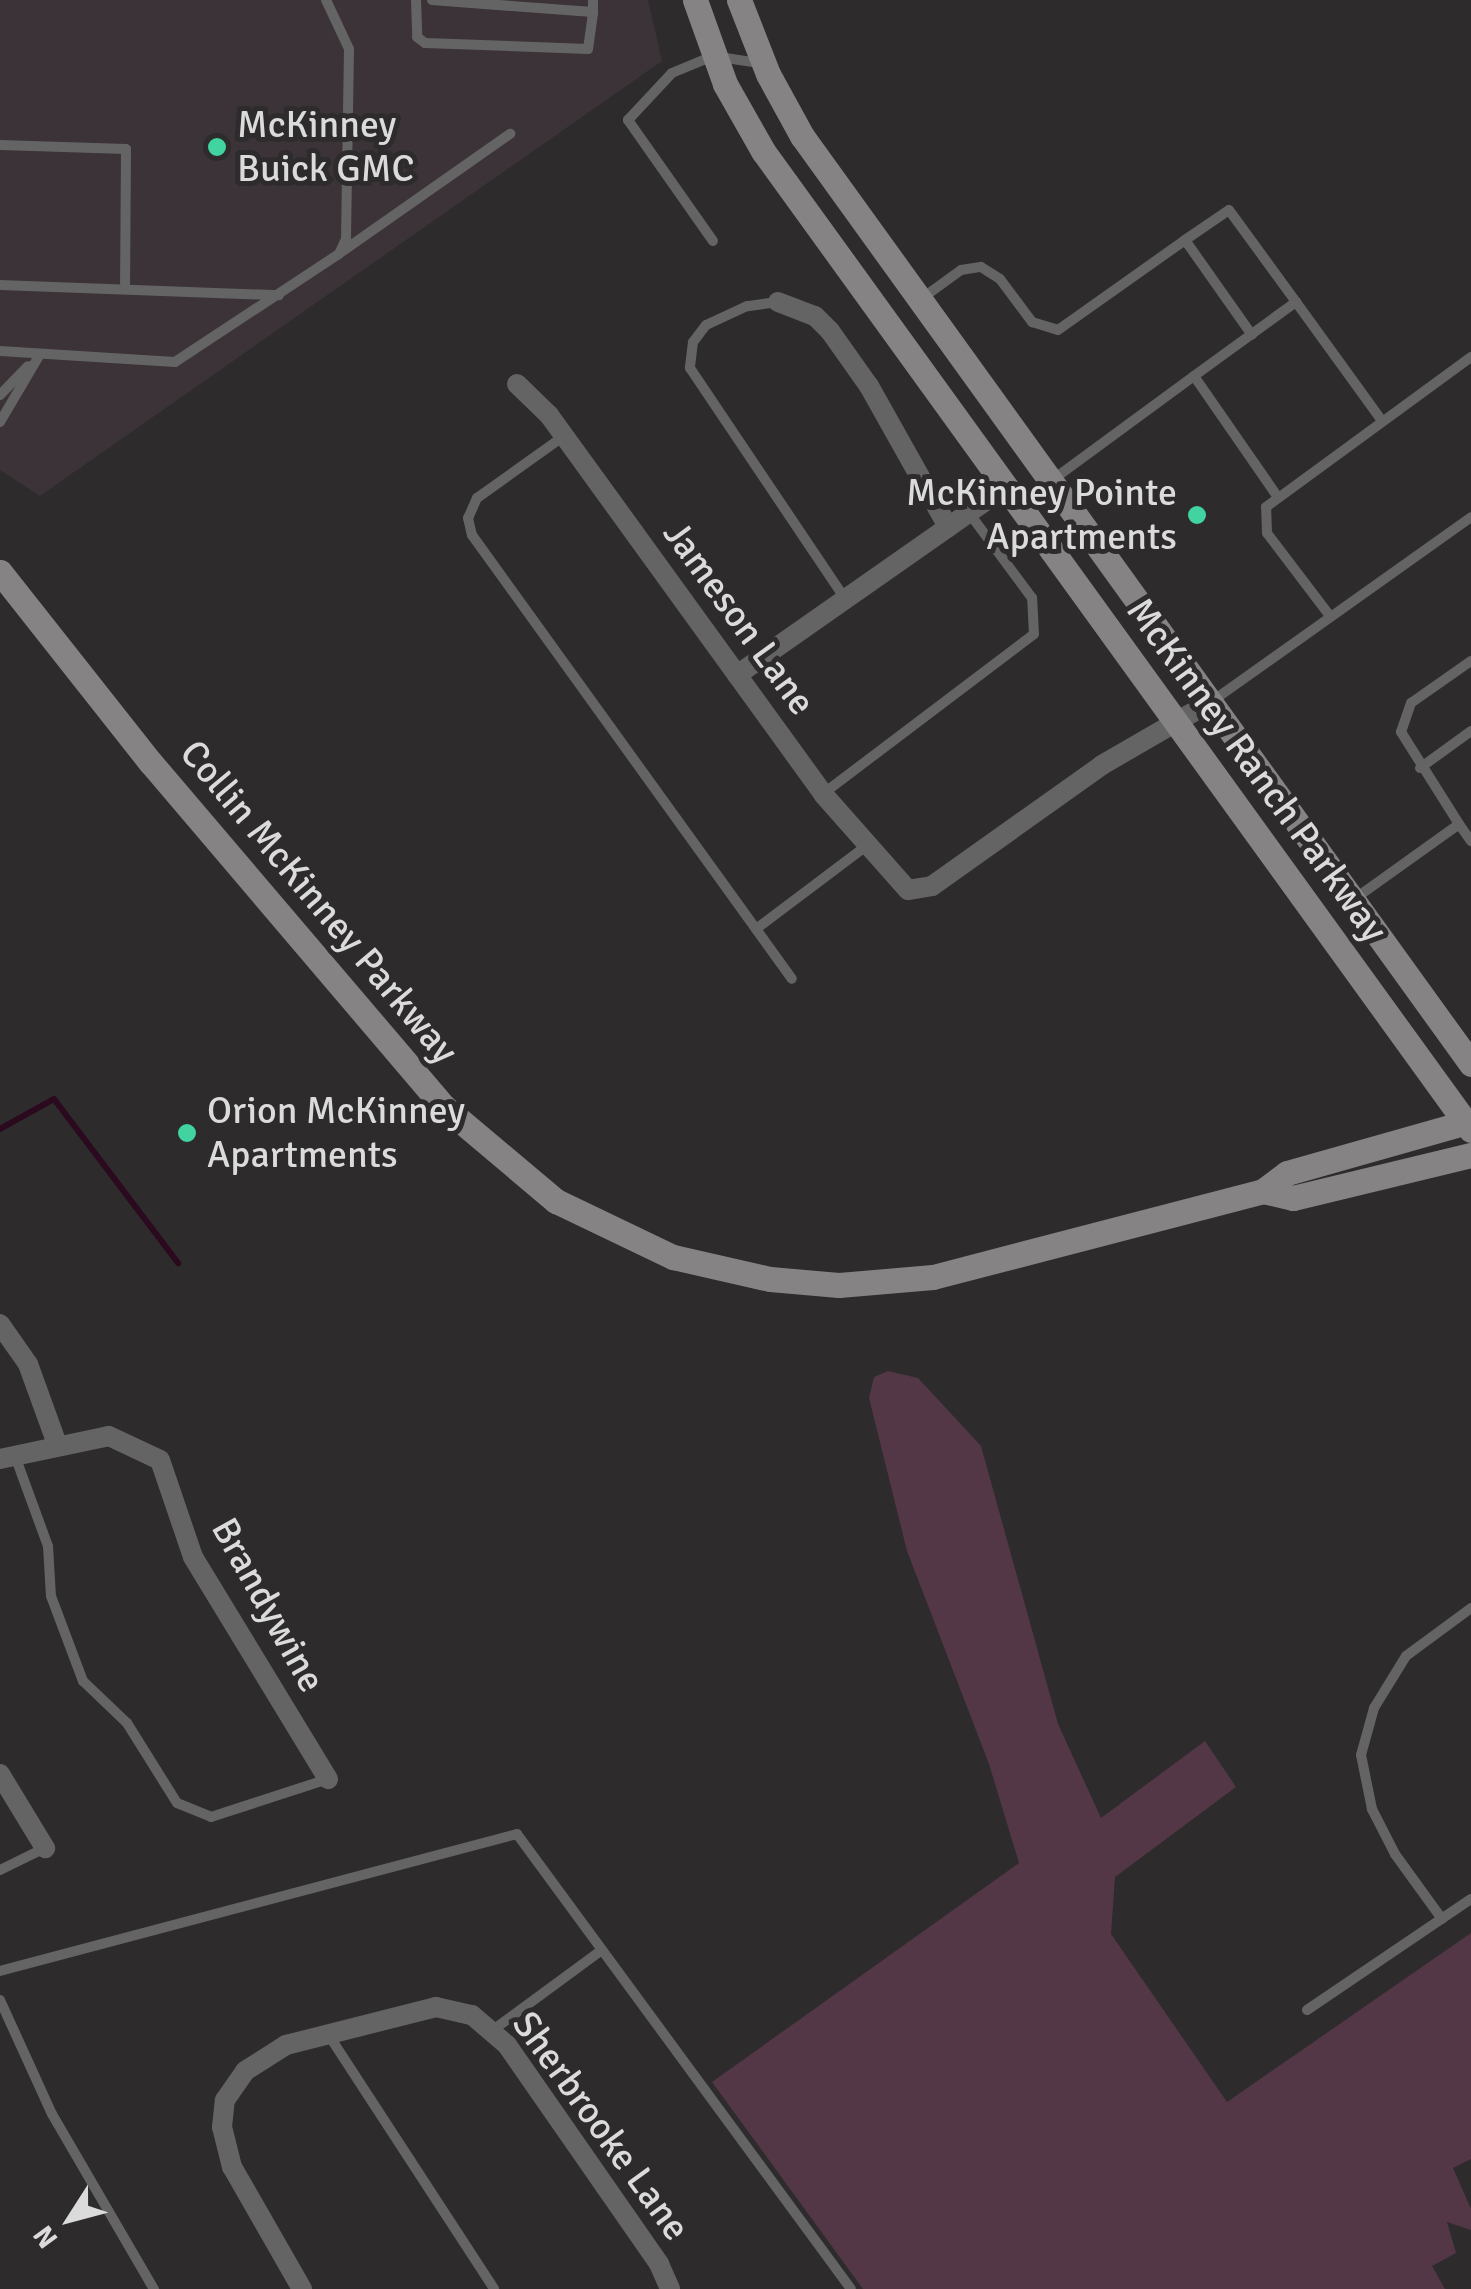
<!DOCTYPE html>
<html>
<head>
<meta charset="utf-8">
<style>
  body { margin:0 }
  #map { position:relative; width:1471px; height:2289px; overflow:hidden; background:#2d2b2c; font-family:Signika,sans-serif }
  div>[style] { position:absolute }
  .built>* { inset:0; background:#3b3337 }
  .green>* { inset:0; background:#533746 }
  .stream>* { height:6px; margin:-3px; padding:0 3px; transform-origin:3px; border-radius:3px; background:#2b091e }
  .lane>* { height:10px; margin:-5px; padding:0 5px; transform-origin:5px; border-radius:5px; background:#656464 }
  .street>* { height:20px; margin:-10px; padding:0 10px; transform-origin:10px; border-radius:10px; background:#656464 }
  .secondary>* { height:25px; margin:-12.5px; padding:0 12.5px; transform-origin:12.5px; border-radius:12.5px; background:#858384 }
  .dots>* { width:28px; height:28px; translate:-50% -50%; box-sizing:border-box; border:5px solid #2d2b2c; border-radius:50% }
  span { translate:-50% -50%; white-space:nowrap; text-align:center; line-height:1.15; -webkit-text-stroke:10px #2d2b2c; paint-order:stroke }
  .poi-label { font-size:38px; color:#dcdbdb }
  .left { translate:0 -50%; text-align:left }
  .right { translate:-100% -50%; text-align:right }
  .street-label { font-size:38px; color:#dcdbdb }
  .north { position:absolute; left:20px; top:2169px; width:100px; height:100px; -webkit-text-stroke:8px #2d2b2c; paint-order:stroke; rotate:234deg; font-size:28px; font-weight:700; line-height:40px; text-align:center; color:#dcdbdb }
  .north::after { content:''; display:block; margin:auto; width:35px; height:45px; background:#dcdbdb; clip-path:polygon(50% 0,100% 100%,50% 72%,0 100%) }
</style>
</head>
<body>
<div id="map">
  <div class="built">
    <div style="clip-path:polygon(0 0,648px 0,662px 61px,40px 496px,0 470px)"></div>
  </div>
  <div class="green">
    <div style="clip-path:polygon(888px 1371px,918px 1378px,981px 1446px,1058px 1724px,1101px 1818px,1205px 1741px,1236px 1787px,1115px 1877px,1111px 1934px,1227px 2102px,1471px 1933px,1471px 2159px,1453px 2168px,1471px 2209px,1471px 2230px,1447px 2222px,1456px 2253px,1432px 2266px,1445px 2289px,863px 2289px,712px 2082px,1019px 1863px,989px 1764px,907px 1551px,869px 1398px,874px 1377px)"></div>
  </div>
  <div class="stream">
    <div style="left:0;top:1129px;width:62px;rotate:-29.1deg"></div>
    <div style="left:54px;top:1099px;width:206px;rotate:52.9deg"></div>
  </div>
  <div class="lane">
    <div style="left:416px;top:0;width:37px;rotate:88deg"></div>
    <div style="left:417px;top:37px;width:10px;rotate:37deg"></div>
    <div style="left:425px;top:43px;width:163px;rotate:2.1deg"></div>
    <div style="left:588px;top:49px;width:37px;rotate:-82deg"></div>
    <div style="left:432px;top:0;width:161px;rotate:4.3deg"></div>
    <div style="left:593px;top:12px;width:12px;rotate:-90deg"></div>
    <div style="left:0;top:145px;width:126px;rotate:1.8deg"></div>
    <div style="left:126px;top:149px;width:140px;rotate:90.4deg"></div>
    <div style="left:1185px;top:240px;width:53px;rotate:-34.3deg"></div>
    <div style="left:1229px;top:210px;width:114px;rotate:53.9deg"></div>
    <div style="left:713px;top:241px;width:148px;rotate:-125.1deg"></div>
    <div style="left:628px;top:120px;width:64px;rotate:-46.9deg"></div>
    <div style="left:672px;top:73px;width:44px;rotate:-22.5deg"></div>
    <div style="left:713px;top:56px;width:47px;rotate:8.7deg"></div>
    <div style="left:340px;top:253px;width:208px;rotate:-35deg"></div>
    <div style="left:0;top:285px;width:279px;rotate:2.1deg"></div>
    <div style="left:921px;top:299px;width:49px;rotate:-35.9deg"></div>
    <div style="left:961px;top:270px;width:20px;rotate:-9deg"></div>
    <div style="left:981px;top:267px;width:22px;rotate:32deg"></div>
    <div style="left:1000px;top:279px;width:54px;rotate:53.3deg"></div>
    <div style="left:1032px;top:322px;width:27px;rotate:17deg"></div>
    <div style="left:1058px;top:330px;width:156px;rotate:-35.3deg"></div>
    <div style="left:1185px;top:240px;width:116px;rotate:54.8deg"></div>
    <div style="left:777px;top:302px;width:30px;rotate:172deg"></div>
    <div style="left:747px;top:306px;width:45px;rotate:155.1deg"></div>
    <div style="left:706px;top:325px;width:21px;rotate:127deg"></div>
    <div style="left:693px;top:342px;width:26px;rotate:97deg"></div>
    <div style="left:690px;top:368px;width:278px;rotate:56.1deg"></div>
    <div style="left:0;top:351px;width:175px;rotate:3.6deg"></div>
    <div style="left:175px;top:362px;width:196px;rotate:-33.4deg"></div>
    <div style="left:339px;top:254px;width:17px;rotate:-65deg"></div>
    <div style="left:346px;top:239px;width:190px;rotate:-89.1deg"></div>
    <div style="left:349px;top:49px;width:54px;rotate:-115.1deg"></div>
    <div style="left:1194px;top:376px;width:126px;rotate:-36deg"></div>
    <div style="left:1296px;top:302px;width:147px;rotate:54.1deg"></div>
    <div style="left:0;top:395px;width:40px;rotate:-46deg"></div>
    <div style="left:0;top:422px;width:79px;rotate:-59.5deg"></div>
    <div style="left:564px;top:436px;width:107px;rotate:144.5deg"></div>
    <div style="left:477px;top:498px;width:22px;rotate:114deg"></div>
    <div style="left:468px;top:518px;width:17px;rotate:77deg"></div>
    <div style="left:472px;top:535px;width:547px;rotate:54.22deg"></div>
    <div style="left:1051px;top:481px;width:177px;rotate:-36.3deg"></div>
    <div style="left:1194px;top:376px;width:146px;rotate:55.3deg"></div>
    <div style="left:1330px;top:616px;width:104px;rotate:-127.2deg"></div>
    <div style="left:1267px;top:533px;width:26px;rotate:-92deg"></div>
    <div style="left:1266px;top:507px;width:254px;rotate:-36.2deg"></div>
    <div style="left:1211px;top:702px;width:319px;rotate:-35.4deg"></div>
    <div style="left:1420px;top:768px;width:63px;rotate:-36deg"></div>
    <div style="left:824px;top:793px;width:263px;rotate:-37.1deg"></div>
    <div style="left:1034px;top:634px;width:36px;rotate:-93deg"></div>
    <div style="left:1032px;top:598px;width:106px;rotate:-126.5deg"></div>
    <div style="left:1459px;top:824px;width:109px;rotate:-122.2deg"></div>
    <div style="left:1401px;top:732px;width:31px;rotate:-71deg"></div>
    <div style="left:1411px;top:703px;width:73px;rotate:-35deg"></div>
    <div style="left:1353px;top:900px;width:130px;rotate:-35.6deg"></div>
    <div style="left:1459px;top:824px;width:21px;rotate:55deg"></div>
    <div style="left:756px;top:929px;width:138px;rotate:-37deg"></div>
    <div style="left:15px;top:1456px;width:96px;rotate:69.9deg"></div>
    <div style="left:48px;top:1546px;width:50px;rotate:86.6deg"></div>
    <div style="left:51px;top:1596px;width:91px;rotate:69.4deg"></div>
    <div style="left:83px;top:1681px;width:61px;rotate:43.7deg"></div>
    <div style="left:127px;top:1723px;width:94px;rotate:58deg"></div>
    <div style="left:177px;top:1803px;width:37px;rotate:22deg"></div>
    <div style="left:211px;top:1817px;width:123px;rotate:-18deg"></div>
    <div style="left:0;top:1870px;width:50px;rotate:-26.1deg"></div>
    <div style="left:1442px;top:1919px;width:80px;rotate:-125.9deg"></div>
    <div style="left:1395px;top:1854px;width:51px;rotate:-117.1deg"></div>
    <div style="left:1372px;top:1809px;width:55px;rotate:-101.5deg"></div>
    <div style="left:1361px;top:1755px;width:49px;rotate:-74.5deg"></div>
    <div style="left:1374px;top:1708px;width:61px;rotate:-58.4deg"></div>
    <div style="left:1406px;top:1656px;width:81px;rotate:-36.4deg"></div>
    <div style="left:0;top:1971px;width:535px;rotate:-14.84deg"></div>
    <div style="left:517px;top:1834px;width:564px;rotate:53.72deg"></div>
    <div style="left:0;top:2000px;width:125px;rotate:65.5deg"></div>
    <div style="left:52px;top:2114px;width:203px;rotate:59.8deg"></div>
    <div style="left:1307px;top:2010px;width:198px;rotate:-34.1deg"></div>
    <div style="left:493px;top:2030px;width:135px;rotate:-36.3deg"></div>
    <div style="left:328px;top:2034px;width:304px;rotate:56.9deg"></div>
  </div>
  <div class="street">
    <div style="left:778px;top:302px;width:40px;rotate:21deg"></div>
    <div style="left:815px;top:316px;width:21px;rotate:45deg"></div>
    <div style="left:830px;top:331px;width:67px;rotate:54.7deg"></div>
    <div style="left:869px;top:386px;width:162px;rotate:60.7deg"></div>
    <div style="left:517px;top:384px;width:45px;rotate:44.1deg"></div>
    <div style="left:549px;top:415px;width:468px;rotate:54.1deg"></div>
    <div style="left:823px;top:794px;width:128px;rotate:48.5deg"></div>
    <div style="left:908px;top:890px;width:24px;rotate:-9deg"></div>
    <div style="left:932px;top:886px;width:209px;rotate:-35.4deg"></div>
    <div style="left:1102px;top:765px;width:124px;rotate:-30.1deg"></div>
    <div style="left:737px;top:675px;width:327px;rotate:-35deg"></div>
    <div style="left:0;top:1324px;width:49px;rotate:55deg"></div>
    <div style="left:28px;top:1364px;width:85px;rotate:70.1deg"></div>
    <div style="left:0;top:1459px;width:111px;rotate:-11.9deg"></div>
    <div style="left:109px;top:1436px;width:56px;rotate:25.2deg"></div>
    <div style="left:160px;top:1460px;width:102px;rotate:71.2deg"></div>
    <div style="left:193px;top:1557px;width:260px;rotate:58.7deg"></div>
    <div style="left:0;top:1774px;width:87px;rotate:58.7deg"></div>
    <div style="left:302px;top:2289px;width:141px;rotate:-119.8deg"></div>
    <div style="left:232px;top:2167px;width:41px;rotate:-104deg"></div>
    <div style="left:222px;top:2127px;width:27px;rotate:-84deg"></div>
    <div style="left:225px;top:2100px;width:35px;rotate:-55deg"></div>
    <div style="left:245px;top:2071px;width:49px;rotate:-32.4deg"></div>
    <div style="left:286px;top:2045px;width:155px;rotate:-14.2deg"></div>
    <div style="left:436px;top:2007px;width:37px;rotate:13deg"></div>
    <div style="left:472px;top:2015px;width:46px;rotate:40.6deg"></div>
    <div style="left:507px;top:2045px;width:267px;rotate:55.2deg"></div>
    <div style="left:659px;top:2264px;width:27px;rotate:66deg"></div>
  </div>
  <div class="secondary">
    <div style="left:695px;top:0;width:89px;rotate:70.3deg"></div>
    <div style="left:725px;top:84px;width:77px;rotate:60.4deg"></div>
    <div style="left:763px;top:151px;width:1208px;rotate:54.13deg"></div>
    <div style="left:739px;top:0;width:79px;rotate:68.6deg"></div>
    <div style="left:768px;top:74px;width:71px;rotate:61.3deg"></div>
    <div style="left:802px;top:136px;width:1144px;rotate:54.21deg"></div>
    <div style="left:0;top:572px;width:243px;rotate:51.7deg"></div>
    <div style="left:151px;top:763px;width:450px;rotate:49.6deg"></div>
    <div style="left:443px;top:1106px;width:148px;rotate:40.1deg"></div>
    <div style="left:556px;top:1201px;width:130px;rotate:25.6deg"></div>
    <div style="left:673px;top:1257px;width:99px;rotate:12.8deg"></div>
    <div style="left:770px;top:1279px;width:69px;rotate:5deg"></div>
    <div style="left:839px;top:1285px;width:94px;rotate:-4.9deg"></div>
    <div style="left:933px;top:1277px;width:341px;rotate:-14.6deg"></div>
    <div style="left:1263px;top:1191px;width:30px;rotate:-37deg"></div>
    <div style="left:1287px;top:1173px;width:191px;rotate:-15.8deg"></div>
    <div style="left:1263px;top:1191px;width:31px;rotate:13deg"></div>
    <div style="left:1293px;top:1198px;width:183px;rotate:-13.6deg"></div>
  </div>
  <div class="dots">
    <div style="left:217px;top:147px;background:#41d4a1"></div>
    <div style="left:1197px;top:515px;background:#41d4a1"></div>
    <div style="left:187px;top:1133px;background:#41d4a1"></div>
  </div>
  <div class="poi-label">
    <span class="left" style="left:237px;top:147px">McKinney<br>Buick GMC</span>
    <span class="right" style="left:1177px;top:515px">McKinney Pointe<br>Apartments</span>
    <span class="left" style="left:207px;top:1133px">Orion McKinney<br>Apartments</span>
  </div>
  <div class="street-label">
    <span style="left:739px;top:618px;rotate:54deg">Jameson Lane</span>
    <span style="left:1257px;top:770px;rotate:54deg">McKinney Ranch Parkway</span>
    <span style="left:319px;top:902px;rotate:50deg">Collin McKinney Parkway</span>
    <span style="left:268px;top:1605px;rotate:61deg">Brandywine</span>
    <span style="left:601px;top:2126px;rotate:54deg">Sherbrooke Lane</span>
  </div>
  <div class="north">N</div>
</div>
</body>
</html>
